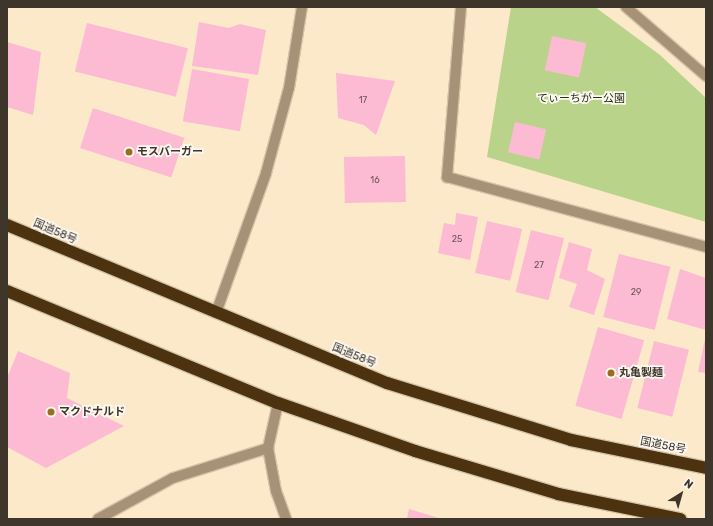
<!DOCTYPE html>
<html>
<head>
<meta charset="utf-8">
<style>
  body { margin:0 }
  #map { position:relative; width:713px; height:526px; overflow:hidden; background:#fce9ca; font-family:Rubik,"Noto Sans JP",sans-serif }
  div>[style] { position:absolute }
  .green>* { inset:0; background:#bad38a }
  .building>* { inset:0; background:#fcbad3; transform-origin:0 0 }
  .roads { filter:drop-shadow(1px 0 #d6c5aa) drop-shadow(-1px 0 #d6c5aa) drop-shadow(0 1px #d6c5aa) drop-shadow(0 -1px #d6c5aa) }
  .minor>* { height:10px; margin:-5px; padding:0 5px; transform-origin:5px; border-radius:5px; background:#a89277 }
  .highway>* { height:12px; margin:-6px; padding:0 6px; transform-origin:6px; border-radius:6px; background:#4c320e }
  .dots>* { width:11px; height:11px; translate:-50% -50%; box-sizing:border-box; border:2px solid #fcf8f2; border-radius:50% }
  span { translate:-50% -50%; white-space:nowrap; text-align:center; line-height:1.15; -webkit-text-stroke:3.5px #fcf8f2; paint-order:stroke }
  .number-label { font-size:9px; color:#6e5754 }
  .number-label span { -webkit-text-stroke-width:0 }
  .park-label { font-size:11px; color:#262f0f }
  .poi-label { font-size:11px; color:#3e362a; font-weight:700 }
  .left { translate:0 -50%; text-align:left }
  .street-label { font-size:11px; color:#3e362a }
  .frame { position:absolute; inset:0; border:8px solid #3e362a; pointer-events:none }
  .north { position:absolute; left:661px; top:474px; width:40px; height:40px; -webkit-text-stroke:3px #fcf8f2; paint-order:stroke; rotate:37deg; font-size:11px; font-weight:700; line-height:16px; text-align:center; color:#3e362a }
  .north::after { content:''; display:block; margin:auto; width:14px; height:18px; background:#3e362a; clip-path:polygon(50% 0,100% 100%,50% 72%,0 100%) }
</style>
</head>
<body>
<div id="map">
  <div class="green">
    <div style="clip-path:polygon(511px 7px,595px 7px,660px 55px,706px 98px,706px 222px,487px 157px)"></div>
  </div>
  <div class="building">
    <div style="clip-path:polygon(199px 22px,229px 28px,240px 24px,266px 30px,258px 75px,192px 66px)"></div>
    <div style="left:87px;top:23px;width:104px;height:50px;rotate:14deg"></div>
    <div style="left:552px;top:36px;width:35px;height:35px;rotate:12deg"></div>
    <div style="clip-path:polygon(7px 42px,41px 52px,33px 115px,7px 107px)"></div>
    <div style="left:192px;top:69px;width:58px;height:53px;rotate:10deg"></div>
    <div style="clip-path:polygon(336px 73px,395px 81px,376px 135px,364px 125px,338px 118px)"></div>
    <div style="left:93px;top:108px;width:96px;height:42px;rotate:18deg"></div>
    <div style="left:515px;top:122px;width:32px;height:31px;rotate:13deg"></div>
    <div style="left:405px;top:156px;width:46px;height:61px;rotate:89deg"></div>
    <div style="clip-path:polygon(456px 213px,478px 217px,470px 260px,438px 253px,444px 223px,455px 225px)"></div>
    <div style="left:487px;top:221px;width:36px;height:53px;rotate:13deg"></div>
    <div style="left:531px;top:230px;width:34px;height:64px;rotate:14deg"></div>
    <div style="clip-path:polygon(569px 242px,592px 249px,587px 270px,605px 279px,594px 315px,569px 307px,577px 284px,559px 278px)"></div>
    <div style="left:619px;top:254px;width:53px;height:65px;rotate:14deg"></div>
    <div style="clip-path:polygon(680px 269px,706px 278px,706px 330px,667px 319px)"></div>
    <div style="left:598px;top:327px;width:48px;height:82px;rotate:16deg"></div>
    <div style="clip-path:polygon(705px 339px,706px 339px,706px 373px,698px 372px)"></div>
    <div style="left:654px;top:341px;width:36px;height:69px;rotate:14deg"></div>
    <div style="clip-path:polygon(18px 351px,70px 373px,67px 398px,124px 426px,46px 468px,7px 447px,7px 378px)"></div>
    <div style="clip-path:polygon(409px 509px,442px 519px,407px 519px)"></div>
  </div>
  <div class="roads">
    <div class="minor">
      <div style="left:461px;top:7px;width:171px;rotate:94.7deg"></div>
      <div style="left:447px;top:177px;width:268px;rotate:15.1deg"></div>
      <div style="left:626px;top:7px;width:106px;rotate:40.8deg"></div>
      <div style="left:216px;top:313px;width:149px;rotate:-70.3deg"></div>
      <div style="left:266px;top:173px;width:88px;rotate:-74.9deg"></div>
      <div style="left:289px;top:88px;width:82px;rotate:-80.9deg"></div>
      <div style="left:278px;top:403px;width:46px;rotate:102.5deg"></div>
      <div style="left:268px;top:448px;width:44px;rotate:79.5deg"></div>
      <div style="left:276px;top:491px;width:30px;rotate:70deg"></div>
      <div style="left:98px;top:519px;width:85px;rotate:-28.7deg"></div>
      <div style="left:173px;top:478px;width:100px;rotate:-17.5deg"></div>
    </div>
    <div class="highway">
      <div style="left:7px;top:225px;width:412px;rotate:22.6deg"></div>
      <div style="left:387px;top:383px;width:193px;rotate:17.2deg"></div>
      <div style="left:571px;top:440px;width:138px;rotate:11.7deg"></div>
      <div style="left:7px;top:291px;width:293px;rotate:22.5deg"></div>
      <div style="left:278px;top:403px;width:145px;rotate:19.3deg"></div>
      <div style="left:415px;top:451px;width:149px;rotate:16.7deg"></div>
      <div style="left:558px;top:494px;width:125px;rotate:11.6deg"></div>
    </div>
  </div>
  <div class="dots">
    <div style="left:129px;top:152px;background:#986d1b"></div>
    <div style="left:611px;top:373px;background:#986d1b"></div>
    <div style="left:51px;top:412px;background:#986d1b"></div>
  </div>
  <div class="number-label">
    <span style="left:363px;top:100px">17</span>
    <span style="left:375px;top:180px">16</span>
    <span style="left:457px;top:239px">25</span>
    <span style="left:539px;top:265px">27</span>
    <span style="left:636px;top:292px">29</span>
  </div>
  <div class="park-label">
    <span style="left:581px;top:99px">てぃーちがー公園</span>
  </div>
  <div class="poi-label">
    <span class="left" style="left:137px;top:152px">モスバーガー</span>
    <span class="left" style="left:619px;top:373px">丸亀製麺</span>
    <span class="left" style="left:59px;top:412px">マクドナルド</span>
  </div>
  <div class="street-label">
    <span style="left:55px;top:232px;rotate:23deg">国道58号</span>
    <span style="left:354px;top:356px;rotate:22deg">国道58号</span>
    <span style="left:663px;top:446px;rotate:11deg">国道58号</span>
  </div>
  <div class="frame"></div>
  <div class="north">N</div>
</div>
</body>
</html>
